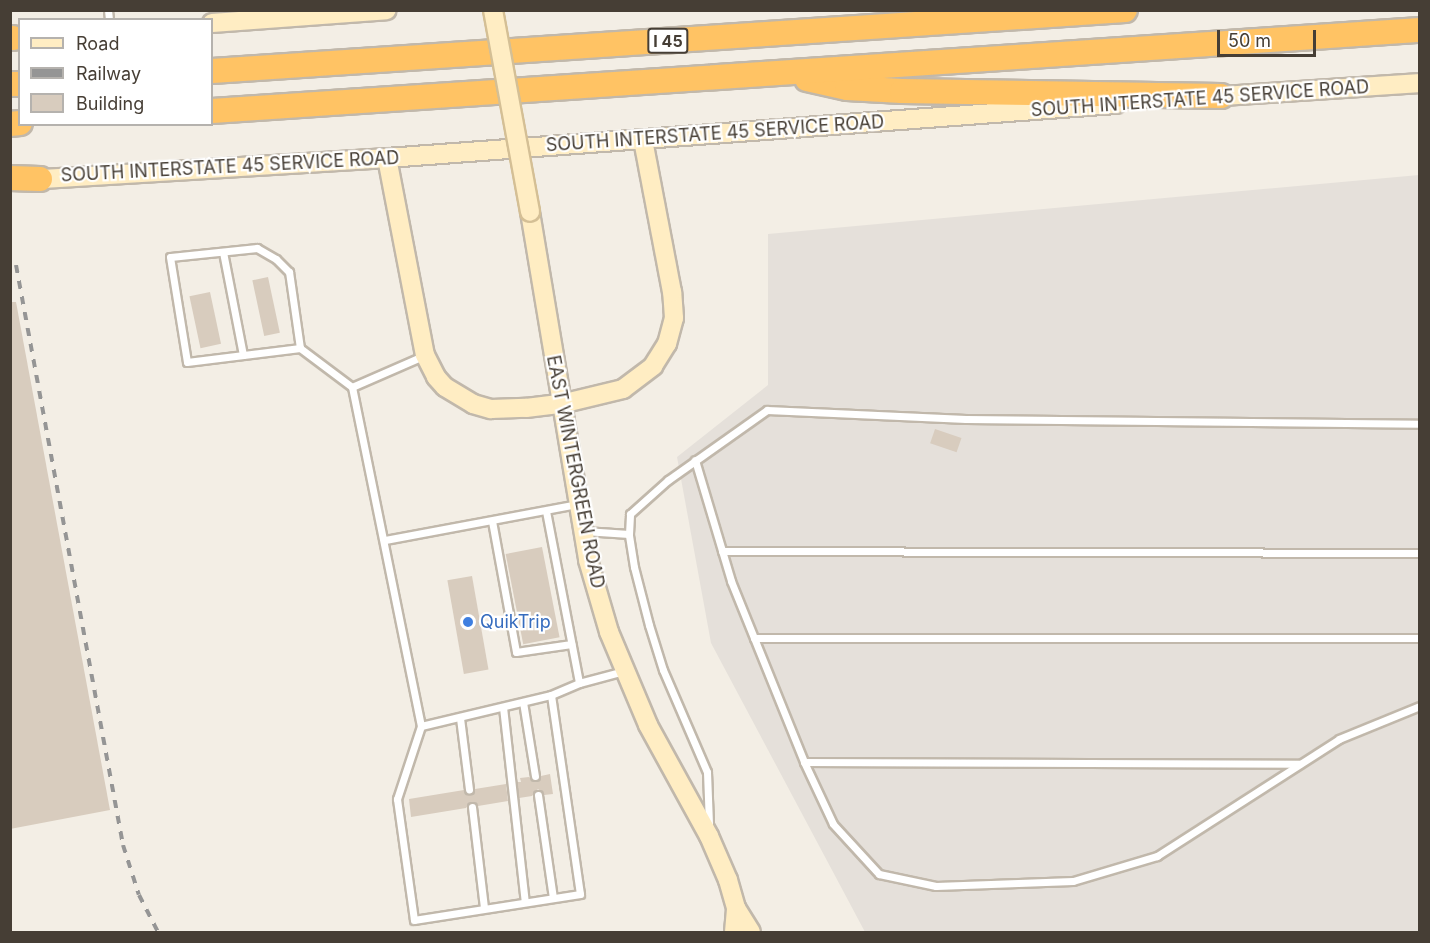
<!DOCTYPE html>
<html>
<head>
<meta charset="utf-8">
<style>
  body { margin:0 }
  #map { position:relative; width:1430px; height:943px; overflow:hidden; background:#f3eee5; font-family:Inter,sans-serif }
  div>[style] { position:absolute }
  .industrial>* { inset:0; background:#e5e0da }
  .building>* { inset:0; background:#d8ccbe; transform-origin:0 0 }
  .roads { filter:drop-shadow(2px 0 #c1b8ab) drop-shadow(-2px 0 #c1b8ab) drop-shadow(0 2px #c1b8ab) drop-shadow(0 -2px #c1b8ab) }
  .lane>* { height:7px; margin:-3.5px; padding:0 3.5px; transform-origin:3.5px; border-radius:3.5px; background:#fff }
  .secondary>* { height:18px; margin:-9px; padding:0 9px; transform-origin:9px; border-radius:9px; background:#ffedc3 }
  .highway>* { height:24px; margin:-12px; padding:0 12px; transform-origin:12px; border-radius:12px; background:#ffc364 }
  .rail>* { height:4px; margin-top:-2px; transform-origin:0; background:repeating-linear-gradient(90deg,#959595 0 8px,transparent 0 16px) }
  .bridges { filter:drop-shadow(2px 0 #d4bf95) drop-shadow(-2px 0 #d4bf95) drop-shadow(0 2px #d4bf95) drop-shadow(0 -2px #d4bf95) }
  .secondary-bridge>* { height:18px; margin:-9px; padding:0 9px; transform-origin:9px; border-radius:9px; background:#ffedc3 }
  .dots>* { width:16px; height:16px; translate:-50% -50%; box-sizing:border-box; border:3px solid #fff; border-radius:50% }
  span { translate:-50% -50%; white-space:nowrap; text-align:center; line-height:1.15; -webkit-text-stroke:4.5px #fff; paint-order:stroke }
  .shield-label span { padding:2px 4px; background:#fff; border:2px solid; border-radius:4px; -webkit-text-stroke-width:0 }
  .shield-label { font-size:16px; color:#463e35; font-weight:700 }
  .street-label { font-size:18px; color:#463e35 }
  .shop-label { font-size:18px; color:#366cbe }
  .left { translate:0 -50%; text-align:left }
  .frame { position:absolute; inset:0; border:12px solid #463e35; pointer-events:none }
  .legend { position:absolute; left:18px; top:18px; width:195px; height:108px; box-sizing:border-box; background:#fff; border:2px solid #b5b2ae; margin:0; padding:8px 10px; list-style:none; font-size:18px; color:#463e35 }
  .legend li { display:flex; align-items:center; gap:12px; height:30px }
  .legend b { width:30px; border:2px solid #b5b2ae }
  .scale { position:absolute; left:1217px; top:30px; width:99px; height:27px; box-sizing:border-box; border:3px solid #463e35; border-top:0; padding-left:8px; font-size:18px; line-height:21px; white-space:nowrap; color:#463e35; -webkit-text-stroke:4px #fff; paint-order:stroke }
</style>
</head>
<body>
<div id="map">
  <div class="industrial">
    <div style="clip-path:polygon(1419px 175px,1419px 932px,865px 932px,711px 643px,677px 457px,768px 385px,768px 234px)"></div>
  </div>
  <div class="building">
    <div style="left:268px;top:277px;width:57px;height:16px;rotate:78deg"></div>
    <div style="left:210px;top:292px;width:53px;height:21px;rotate:78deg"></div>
    <div style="clip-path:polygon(10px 302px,16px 302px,110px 810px,10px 829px)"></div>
    <div style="left:935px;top:429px;width:28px;height:15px;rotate:19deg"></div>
    <div style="left:542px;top:547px;width:92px;height:37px;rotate:79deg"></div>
    <div style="left:472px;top:576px;width:95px;height:25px;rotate:80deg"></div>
    <div style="clip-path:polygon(550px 774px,553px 794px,544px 795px,538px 789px,532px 796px,519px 798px,517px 782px,521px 782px,520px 778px,529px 777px,535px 782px,541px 776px)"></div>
    <div style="clip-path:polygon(506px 784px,508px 801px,478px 806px,471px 802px,466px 808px,411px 817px,409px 799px,464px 790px,470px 794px,475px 789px)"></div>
  </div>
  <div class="roads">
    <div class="lane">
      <div style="left:108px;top:10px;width:10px;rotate:84deg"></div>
      <div style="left:223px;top:252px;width:105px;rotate:79deg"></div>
      <div style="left:300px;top:348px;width:77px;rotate:-98.2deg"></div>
      <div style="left:289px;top:272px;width:18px;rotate:-135deg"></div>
      <div style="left:276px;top:259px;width:22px;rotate:-150deg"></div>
      <div style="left:257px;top:248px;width:87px;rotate:174.1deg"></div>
      <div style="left:170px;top:257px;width:106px;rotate:80.8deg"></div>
      <div style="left:187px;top:362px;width:114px;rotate:-7.1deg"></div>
      <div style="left:300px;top:348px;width:65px;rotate:36.9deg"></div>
      <div style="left:423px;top:356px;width:77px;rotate:156.4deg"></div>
      <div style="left:352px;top:387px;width:346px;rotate:78.5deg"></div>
      <div style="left:421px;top:726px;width:77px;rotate:108.2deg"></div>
      <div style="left:397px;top:799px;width:122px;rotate:82deg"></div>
      <div style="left:414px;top:920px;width:168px;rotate:-8.9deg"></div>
      <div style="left:580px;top:894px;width:201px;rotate:-98.3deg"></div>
      <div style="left:551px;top:695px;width:30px;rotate:-23deg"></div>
      <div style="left:579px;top:683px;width:47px;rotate:-14.9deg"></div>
      <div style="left:695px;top:460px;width:126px;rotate:73.4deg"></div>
      <div style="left:731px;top:581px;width:195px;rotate:68deg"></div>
      <div style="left:804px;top:762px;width:68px;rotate:64.9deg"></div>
      <div style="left:833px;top:824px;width:68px;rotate:47.4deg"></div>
      <div style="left:879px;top:874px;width:58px;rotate:11.9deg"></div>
      <div style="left:936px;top:886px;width:137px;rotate:-2.1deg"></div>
      <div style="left:1073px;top:881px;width:88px;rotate:-16.6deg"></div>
      <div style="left:1157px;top:856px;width:216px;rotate:-32.7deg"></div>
      <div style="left:1339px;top:739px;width:87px;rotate:-22.2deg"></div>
      <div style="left:546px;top:511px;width:175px;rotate:79.1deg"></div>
      <div style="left:492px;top:521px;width:133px;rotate:79.6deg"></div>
      <div style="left:516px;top:652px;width:56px;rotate:-8.3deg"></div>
      <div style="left:584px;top:531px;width:45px;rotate:3.8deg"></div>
      <div style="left:385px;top:540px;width:195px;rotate:-10.6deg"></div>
      <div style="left:722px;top:551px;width:698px;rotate:0.16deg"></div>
      <div style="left:754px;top:638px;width:666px"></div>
      <div style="left:523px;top:702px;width:75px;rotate:80.8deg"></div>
      <div style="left:503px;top:707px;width:196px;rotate:83.6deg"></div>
      <div style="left:460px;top:718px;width:72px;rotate:82.8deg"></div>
      <div style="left:421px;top:726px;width:134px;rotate:-13.4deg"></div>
      <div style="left:804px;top:762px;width:495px;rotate:0.2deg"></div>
      <div style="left:538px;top:795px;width:104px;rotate:81.7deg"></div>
      <div style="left:472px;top:807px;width:102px;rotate:83.2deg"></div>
      <div style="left:709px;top:824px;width:52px;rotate:-92.2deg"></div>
      <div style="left:707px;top:772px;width:111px;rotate:-113.3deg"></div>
      <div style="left:663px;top:670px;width:47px;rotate:-107.3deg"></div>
      <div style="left:649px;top:625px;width:60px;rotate:-104.5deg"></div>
      <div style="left:634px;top:567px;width:33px;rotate:-99deg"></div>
      <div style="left:629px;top:534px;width:20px;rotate:-87deg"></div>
      <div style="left:630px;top:514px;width:51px;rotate:-41.8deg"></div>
      <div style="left:668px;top:480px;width:121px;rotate:-35.3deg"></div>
      <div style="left:767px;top:410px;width:199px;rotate:2.6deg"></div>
      <div style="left:966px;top:419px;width:454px;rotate:0.6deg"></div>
    </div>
    <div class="secondary">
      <div style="left:212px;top:23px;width:175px;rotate:-4.2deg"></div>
      <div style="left:1209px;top:97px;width:211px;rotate:-3.8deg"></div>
      <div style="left:387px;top:158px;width:201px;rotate:79.1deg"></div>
      <div style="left:425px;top:355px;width:25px;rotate:63deg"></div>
      <div style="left:436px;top:377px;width:13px;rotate:48deg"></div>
      <div style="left:445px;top:387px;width:33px;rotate:31deg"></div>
      <div style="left:473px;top:404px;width:19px;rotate:16deg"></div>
      <div style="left:491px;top:409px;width:35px;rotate:-2deg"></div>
      <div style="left:526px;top:408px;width:35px;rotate:-7deg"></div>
      <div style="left:561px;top:404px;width:64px;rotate:-13.6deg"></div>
      <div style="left:623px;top:389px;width:38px;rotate:-37deg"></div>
      <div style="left:653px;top:366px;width:26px;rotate:-58deg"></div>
      <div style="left:667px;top:344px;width:27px;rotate:-75deg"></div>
      <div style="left:674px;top:318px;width:26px;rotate:-94deg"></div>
      <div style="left:672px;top:292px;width:155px;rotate:-100.8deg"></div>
      <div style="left:27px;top:180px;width:361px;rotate:-3.5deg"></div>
      <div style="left:387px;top:158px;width:731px;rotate:-4.24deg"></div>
      <div style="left:530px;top:212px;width:353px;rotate:80.5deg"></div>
      <div style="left:588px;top:560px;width:75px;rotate:73.7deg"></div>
      <div style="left:609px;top:632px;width:101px;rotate:67.2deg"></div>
      <div style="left:648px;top:725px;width:127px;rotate:61.2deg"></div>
      <div style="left:709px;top:836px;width:48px;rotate:66.6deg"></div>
      <div style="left:728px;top:880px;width:29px;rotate:74deg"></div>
      <div style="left:736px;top:908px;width:28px;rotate:58deg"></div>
      <div style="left:734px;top:932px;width:24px;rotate:-85deg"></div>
    </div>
    <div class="highway">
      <div style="left:10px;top:38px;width:3px"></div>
      <div style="left:212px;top:71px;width:915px;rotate:-3.82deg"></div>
      <div style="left:807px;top:79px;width:41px;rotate:12.7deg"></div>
      <div style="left:847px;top:88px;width:55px;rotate:3.1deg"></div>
      <div style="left:902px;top:91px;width:319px;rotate:0.9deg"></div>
      <div style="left:10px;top:84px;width:10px"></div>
      <div style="left:212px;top:111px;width:1211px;rotate:-3.84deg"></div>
      <div style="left:10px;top:124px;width:10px;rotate:-6deg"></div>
      <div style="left:10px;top:178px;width:30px;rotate:2deg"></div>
    </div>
  </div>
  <div class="rail">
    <div style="left:16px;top:265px;width:590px;rotate:79.55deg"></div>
    <div style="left:123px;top:845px;width:52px;rotate:72.3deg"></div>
    <div style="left:139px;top:895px;width:42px;rotate:62.8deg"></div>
  </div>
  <div class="bridges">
    <div class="secondary-bridge">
      <div style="left:493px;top:10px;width:205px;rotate:79.6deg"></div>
    </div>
  </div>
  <div class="dots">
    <div style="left:468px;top:622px;background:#3f7fe0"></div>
  </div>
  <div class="shield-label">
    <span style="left:668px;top:41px">I 45</span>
  </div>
  <div class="street-label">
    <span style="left:1200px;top:99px;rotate:-4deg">SOUTH INTERSTATE 45 SERVICE ROAD</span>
    <span style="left:715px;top:134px;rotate:-4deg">SOUTH INTERSTATE 45 SERVICE ROAD</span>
    <span style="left:230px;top:167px;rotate:-3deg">SOUTH INTERSTATE 45 SERVICE ROAD</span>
    <span style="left:575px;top:472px;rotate:79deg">EAST WINTERGREEN ROAD</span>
  </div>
  <div class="shop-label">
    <span class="left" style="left:480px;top:622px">QuikTrip</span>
  </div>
  <div class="frame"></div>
  <ul class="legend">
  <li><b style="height:8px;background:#ffedc3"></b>Road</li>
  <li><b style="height:8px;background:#959595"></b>Railway</li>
  <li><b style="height:16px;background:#d8ccbe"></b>Building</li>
  </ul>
  <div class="scale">50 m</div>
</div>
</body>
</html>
